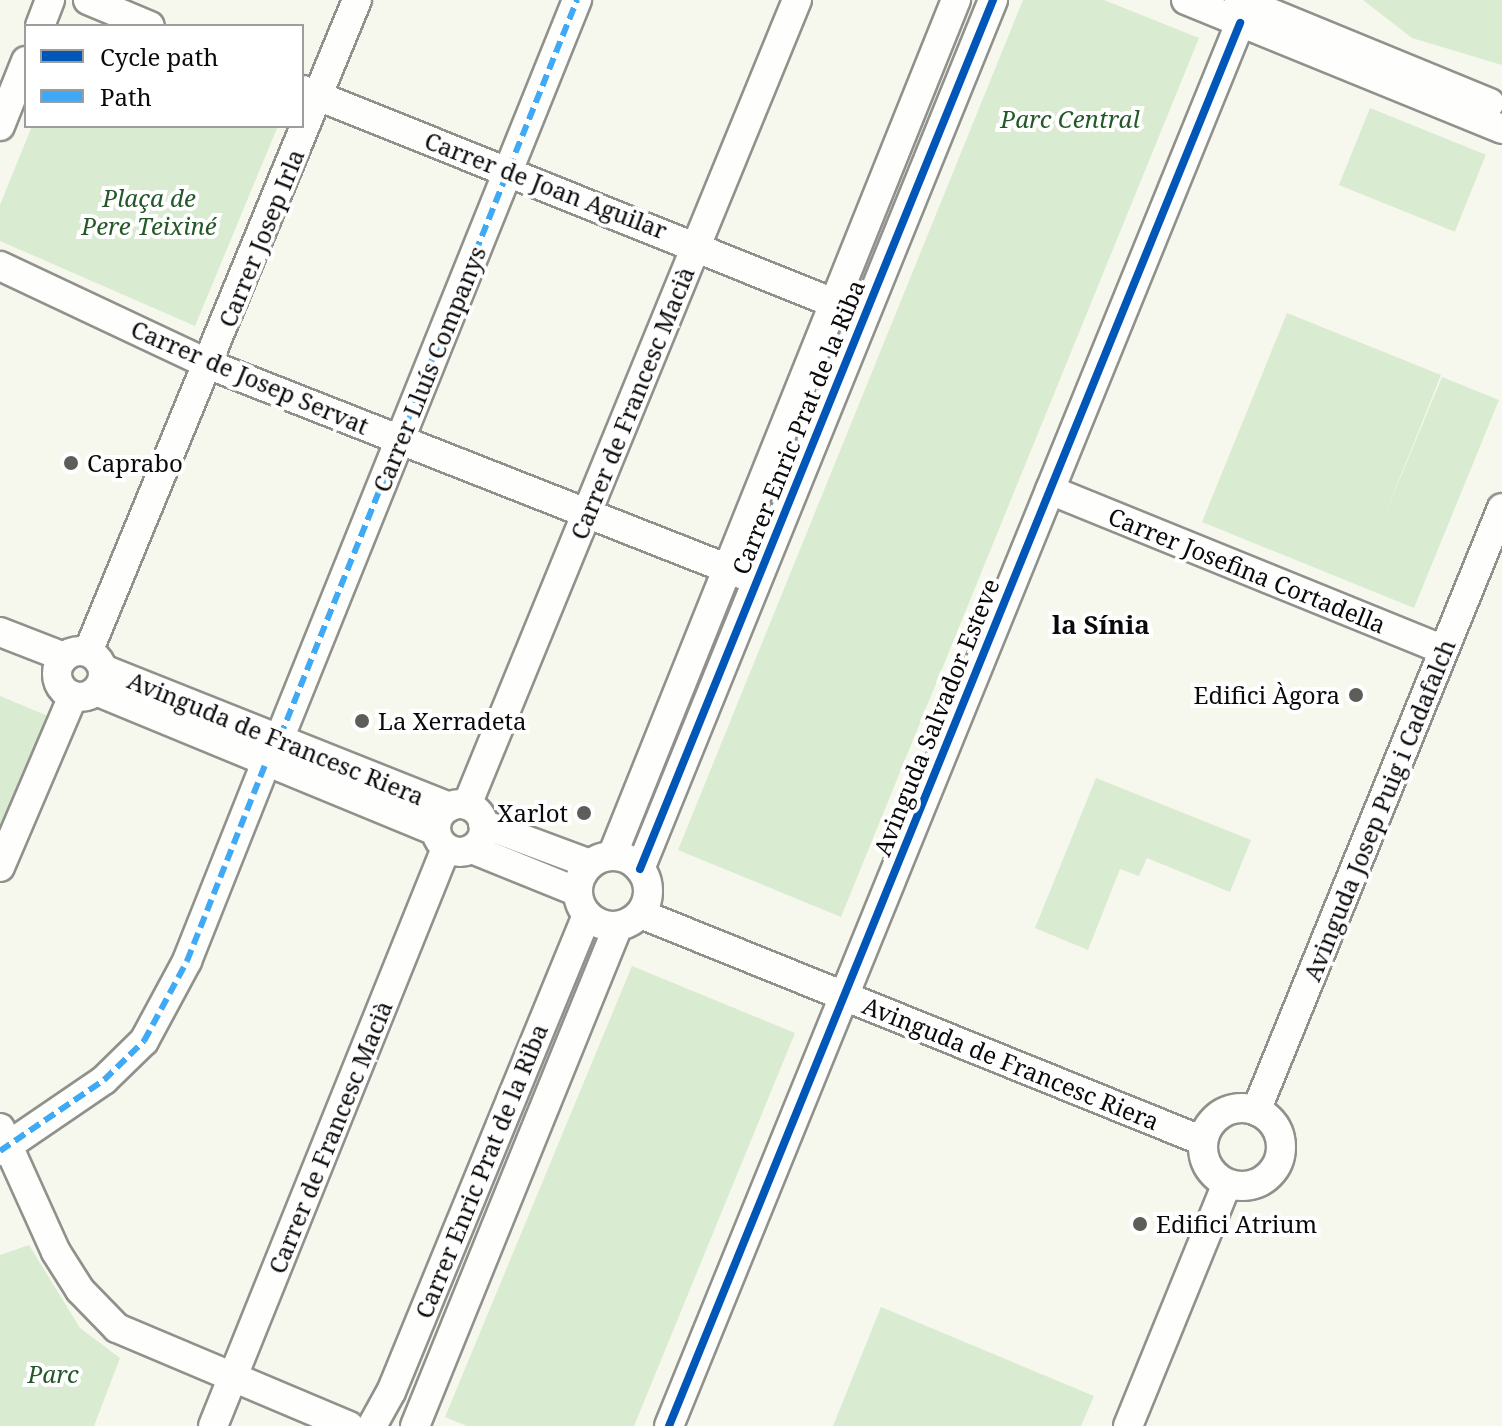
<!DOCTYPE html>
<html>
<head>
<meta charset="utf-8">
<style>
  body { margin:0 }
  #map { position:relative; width:1502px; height:1426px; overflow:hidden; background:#f6f8ed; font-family:"Noto Serif",serif }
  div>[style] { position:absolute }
  .green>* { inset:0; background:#d9ebd0; transform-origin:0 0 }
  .roads { filter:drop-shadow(2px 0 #90918c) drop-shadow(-2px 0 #90918c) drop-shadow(0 2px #90918c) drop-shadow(0 -2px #90918c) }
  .minor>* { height:28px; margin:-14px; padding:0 14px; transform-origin:14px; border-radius:14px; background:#fefefc }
  .minor>.ring { margin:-14px; padding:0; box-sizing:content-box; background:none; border:28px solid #fefefc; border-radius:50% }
  .quiet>* { height:6px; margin-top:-3px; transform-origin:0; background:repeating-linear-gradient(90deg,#3fa9f5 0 12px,transparent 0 18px) }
  .cycleway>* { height:8px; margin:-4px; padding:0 4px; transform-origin:4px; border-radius:4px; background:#0057b8 }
  .dots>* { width:22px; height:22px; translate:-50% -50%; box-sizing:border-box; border:4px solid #fff; border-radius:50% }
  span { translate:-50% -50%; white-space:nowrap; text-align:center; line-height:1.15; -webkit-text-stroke:8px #fff; paint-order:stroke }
  .park-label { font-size:24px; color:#245829; font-style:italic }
  .street-label { font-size:24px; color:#0a0a0a }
  .poi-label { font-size:24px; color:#0a0a0a }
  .left { translate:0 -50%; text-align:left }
  .right { translate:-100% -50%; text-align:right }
  .neighbourhood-label { font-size:26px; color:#0a0a0a; font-weight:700 }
  .legend { position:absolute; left:24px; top:24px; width:280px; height:104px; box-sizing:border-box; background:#fff; border:2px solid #9d9d9d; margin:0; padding:10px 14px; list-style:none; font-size:24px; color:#0a0a0a }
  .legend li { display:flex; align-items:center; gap:16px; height:40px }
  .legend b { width:40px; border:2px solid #9d9d9d }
</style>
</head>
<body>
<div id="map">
  <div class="green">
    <div style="clip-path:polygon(1023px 0,1104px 0,1199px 38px,841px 917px,678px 850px)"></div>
    <div style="clip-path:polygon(1363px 0,1502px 0,1502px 65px,1412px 38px)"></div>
    <div style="left:1370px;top:108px;width:125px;height:83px;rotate:22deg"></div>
    <div style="clip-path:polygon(32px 126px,278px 126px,195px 326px,0 241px,0 205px)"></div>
    <div style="clip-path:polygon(1287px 313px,1441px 375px,1380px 527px,1442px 377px,1499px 400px,1414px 608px,1202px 522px)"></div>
    <div style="clip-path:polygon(0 696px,48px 716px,0 829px)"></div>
    <div style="clip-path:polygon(1096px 778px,1251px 840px,1230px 892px,1147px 858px,1139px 876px,1120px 869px,1088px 950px,1035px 928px)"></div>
    <div style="clip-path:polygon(632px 966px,795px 1033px,634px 1426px,467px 1426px,445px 1417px)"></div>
    <div style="clip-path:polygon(29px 1245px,80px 1328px,120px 1358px,94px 1426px,0 1426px,0 1255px)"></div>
    <div style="clip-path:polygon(881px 1307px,1094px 1396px,1081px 1426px,833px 1426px)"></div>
  </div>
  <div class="roads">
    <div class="minor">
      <div style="left:88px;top:0;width:67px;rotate:22.8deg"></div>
      <div style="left:1186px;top:0;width:341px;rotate:22.2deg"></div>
      <div style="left:1239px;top:0;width:271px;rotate:22.3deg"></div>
      <div style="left:40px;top:26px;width:28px;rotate:-69deg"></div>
      <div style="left:303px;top:90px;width:591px;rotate:21.87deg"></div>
      <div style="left:0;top:126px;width:70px;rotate:-68.2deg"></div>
      <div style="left:0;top:266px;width:232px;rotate:25.2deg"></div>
      <div style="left:210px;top:365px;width:571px;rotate:21.48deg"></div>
      <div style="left:1050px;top:490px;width:425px;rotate:22.1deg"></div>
      <div style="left:0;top:632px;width:69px;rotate:21.3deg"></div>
      <div class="ring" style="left:57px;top:651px;width:18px;height:18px"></div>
      <div style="left:88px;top:652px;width:705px;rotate:-67.58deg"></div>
      <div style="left:103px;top:669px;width:373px;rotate:21.7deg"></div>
      <div style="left:96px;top:691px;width:368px;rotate:22.4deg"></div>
      <div style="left:280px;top:737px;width:795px;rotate:-68.05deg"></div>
      <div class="ring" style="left:436px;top:804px;width:20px;height:20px"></div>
      <div style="left:467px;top:805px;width:870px;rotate:-67.71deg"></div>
      <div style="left:483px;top:824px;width:114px;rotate:20.5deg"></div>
      <div style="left:472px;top:849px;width:114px;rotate:22.1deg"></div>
      <div class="ring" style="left:578px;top:856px;width:42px;height:42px"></div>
      <div style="left:612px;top:856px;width:923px;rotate:-68.11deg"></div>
      <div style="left:0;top:867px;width:186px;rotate:-66.9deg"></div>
      <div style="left:640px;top:869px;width:938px;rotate:-67.89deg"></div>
      <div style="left:641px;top:914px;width:606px;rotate:21.99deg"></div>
      <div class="ring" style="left:1203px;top:1108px;width:50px;height:50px"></div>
      <div style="left:1256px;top:1111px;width:651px;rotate:-67.81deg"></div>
      <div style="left:0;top:1128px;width:136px;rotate:65.7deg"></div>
      <div style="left:56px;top:1252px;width:45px;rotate:57.7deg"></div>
      <div style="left:80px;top:1290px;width:53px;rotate:45.8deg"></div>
      <div style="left:117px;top:1328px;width:252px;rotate:22.9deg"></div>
      <div style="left:0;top:1151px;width:126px;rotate:-34.3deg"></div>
      <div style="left:104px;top:1080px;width:56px;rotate:-44.3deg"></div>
      <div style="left:144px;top:1041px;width:91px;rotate:-61.7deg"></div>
      <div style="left:187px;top:961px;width:216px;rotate:-68.3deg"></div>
      <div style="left:213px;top:1426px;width:623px;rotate:-68.04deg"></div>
      <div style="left:372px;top:1426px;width:39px;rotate:-61deg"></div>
      <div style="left:391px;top:1392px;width:516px;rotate:-67.66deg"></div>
      <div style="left:415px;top:1426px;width:540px;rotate:-67.9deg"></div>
      <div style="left:669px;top:1426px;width:1515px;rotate:-67.85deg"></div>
      <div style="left:1128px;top:1426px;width:261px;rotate:-67.8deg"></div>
    </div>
  </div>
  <div class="quiet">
    <div style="left:280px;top:737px;width:795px;rotate:-68.05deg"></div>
    <div style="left:0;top:1151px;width:126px;rotate:-34.3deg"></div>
    <div style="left:104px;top:1080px;width:56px;rotate:-44.3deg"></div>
    <div style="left:144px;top:1041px;width:91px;rotate:-61.7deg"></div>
    <div style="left:187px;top:961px;width:216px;rotate:-68.3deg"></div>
  </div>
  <div class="cycleway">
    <div style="left:640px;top:869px;width:938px;rotate:-67.89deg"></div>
    <div style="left:669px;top:1426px;width:1515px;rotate:-67.85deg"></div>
  </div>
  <div class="dots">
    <div style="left:71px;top:463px;background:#5d5d59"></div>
    <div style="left:1356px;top:695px;background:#5d5d59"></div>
    <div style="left:362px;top:721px;background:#5d5d59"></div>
    <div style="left:584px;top:813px;background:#5d5d59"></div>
    <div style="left:1140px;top:1224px;background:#5d5d59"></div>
  </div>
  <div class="park-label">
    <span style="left:1070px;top:119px">Parc Central</span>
    <span style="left:149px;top:212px">Plaça de<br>Pere Teixiné</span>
    <span style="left:53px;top:1374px">Parc</span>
  </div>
  <div class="street-label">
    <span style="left:546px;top:185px;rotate:21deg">Carrer de Joan Aguilar</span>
    <span style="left:261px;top:238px;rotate:-68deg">Carrer Josep Irla</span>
    <span style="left:429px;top:369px;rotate:-68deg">Carrer Lluís Companys</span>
    <span style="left:250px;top:377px;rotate:23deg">Carrer de Josep Servat</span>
    <span style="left:632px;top:403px;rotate:-68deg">Carrer de Francesc Macià</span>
    <span style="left:798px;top:427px;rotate:-68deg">Carrer Enric Prat de la Riba</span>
    <span style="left:1247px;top:570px;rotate:22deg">Carrer Josefina Cortadella</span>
    <span style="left:936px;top:717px;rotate:-68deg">Avinguda Salvador Esteve</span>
    <span style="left:276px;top:738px;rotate:22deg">Avinguda de Francesc Riera</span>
    <span style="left:1379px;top:810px;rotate:-68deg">Avinguda Josep Puig i Cadafalch</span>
    <span style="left:1011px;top:1063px;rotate:22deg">Avinguda de Francesc Riera</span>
    <span style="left:330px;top:1137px;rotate:-68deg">Carrer de Francesc Macià</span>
    <span style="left:481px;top:1171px;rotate:-68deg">Carrer Enric Prat de la Riba</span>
  </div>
  <div class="poi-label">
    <span class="left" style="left:87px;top:463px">Caprabo</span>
    <span class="right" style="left:1340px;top:695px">Edifici Àgora</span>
    <span class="left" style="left:378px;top:721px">La Xerradeta</span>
    <span class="right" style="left:568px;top:813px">Xarlot</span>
    <span class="left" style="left:1156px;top:1224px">Edifici Atrium</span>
  </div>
  <div class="neighbourhood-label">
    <span style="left:1101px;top:625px">la Sínia</span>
  </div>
  <ul class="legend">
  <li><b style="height:10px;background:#0057b8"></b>Cycle path</li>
  <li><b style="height:10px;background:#3fa9f5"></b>Path</li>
  </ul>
</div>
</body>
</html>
